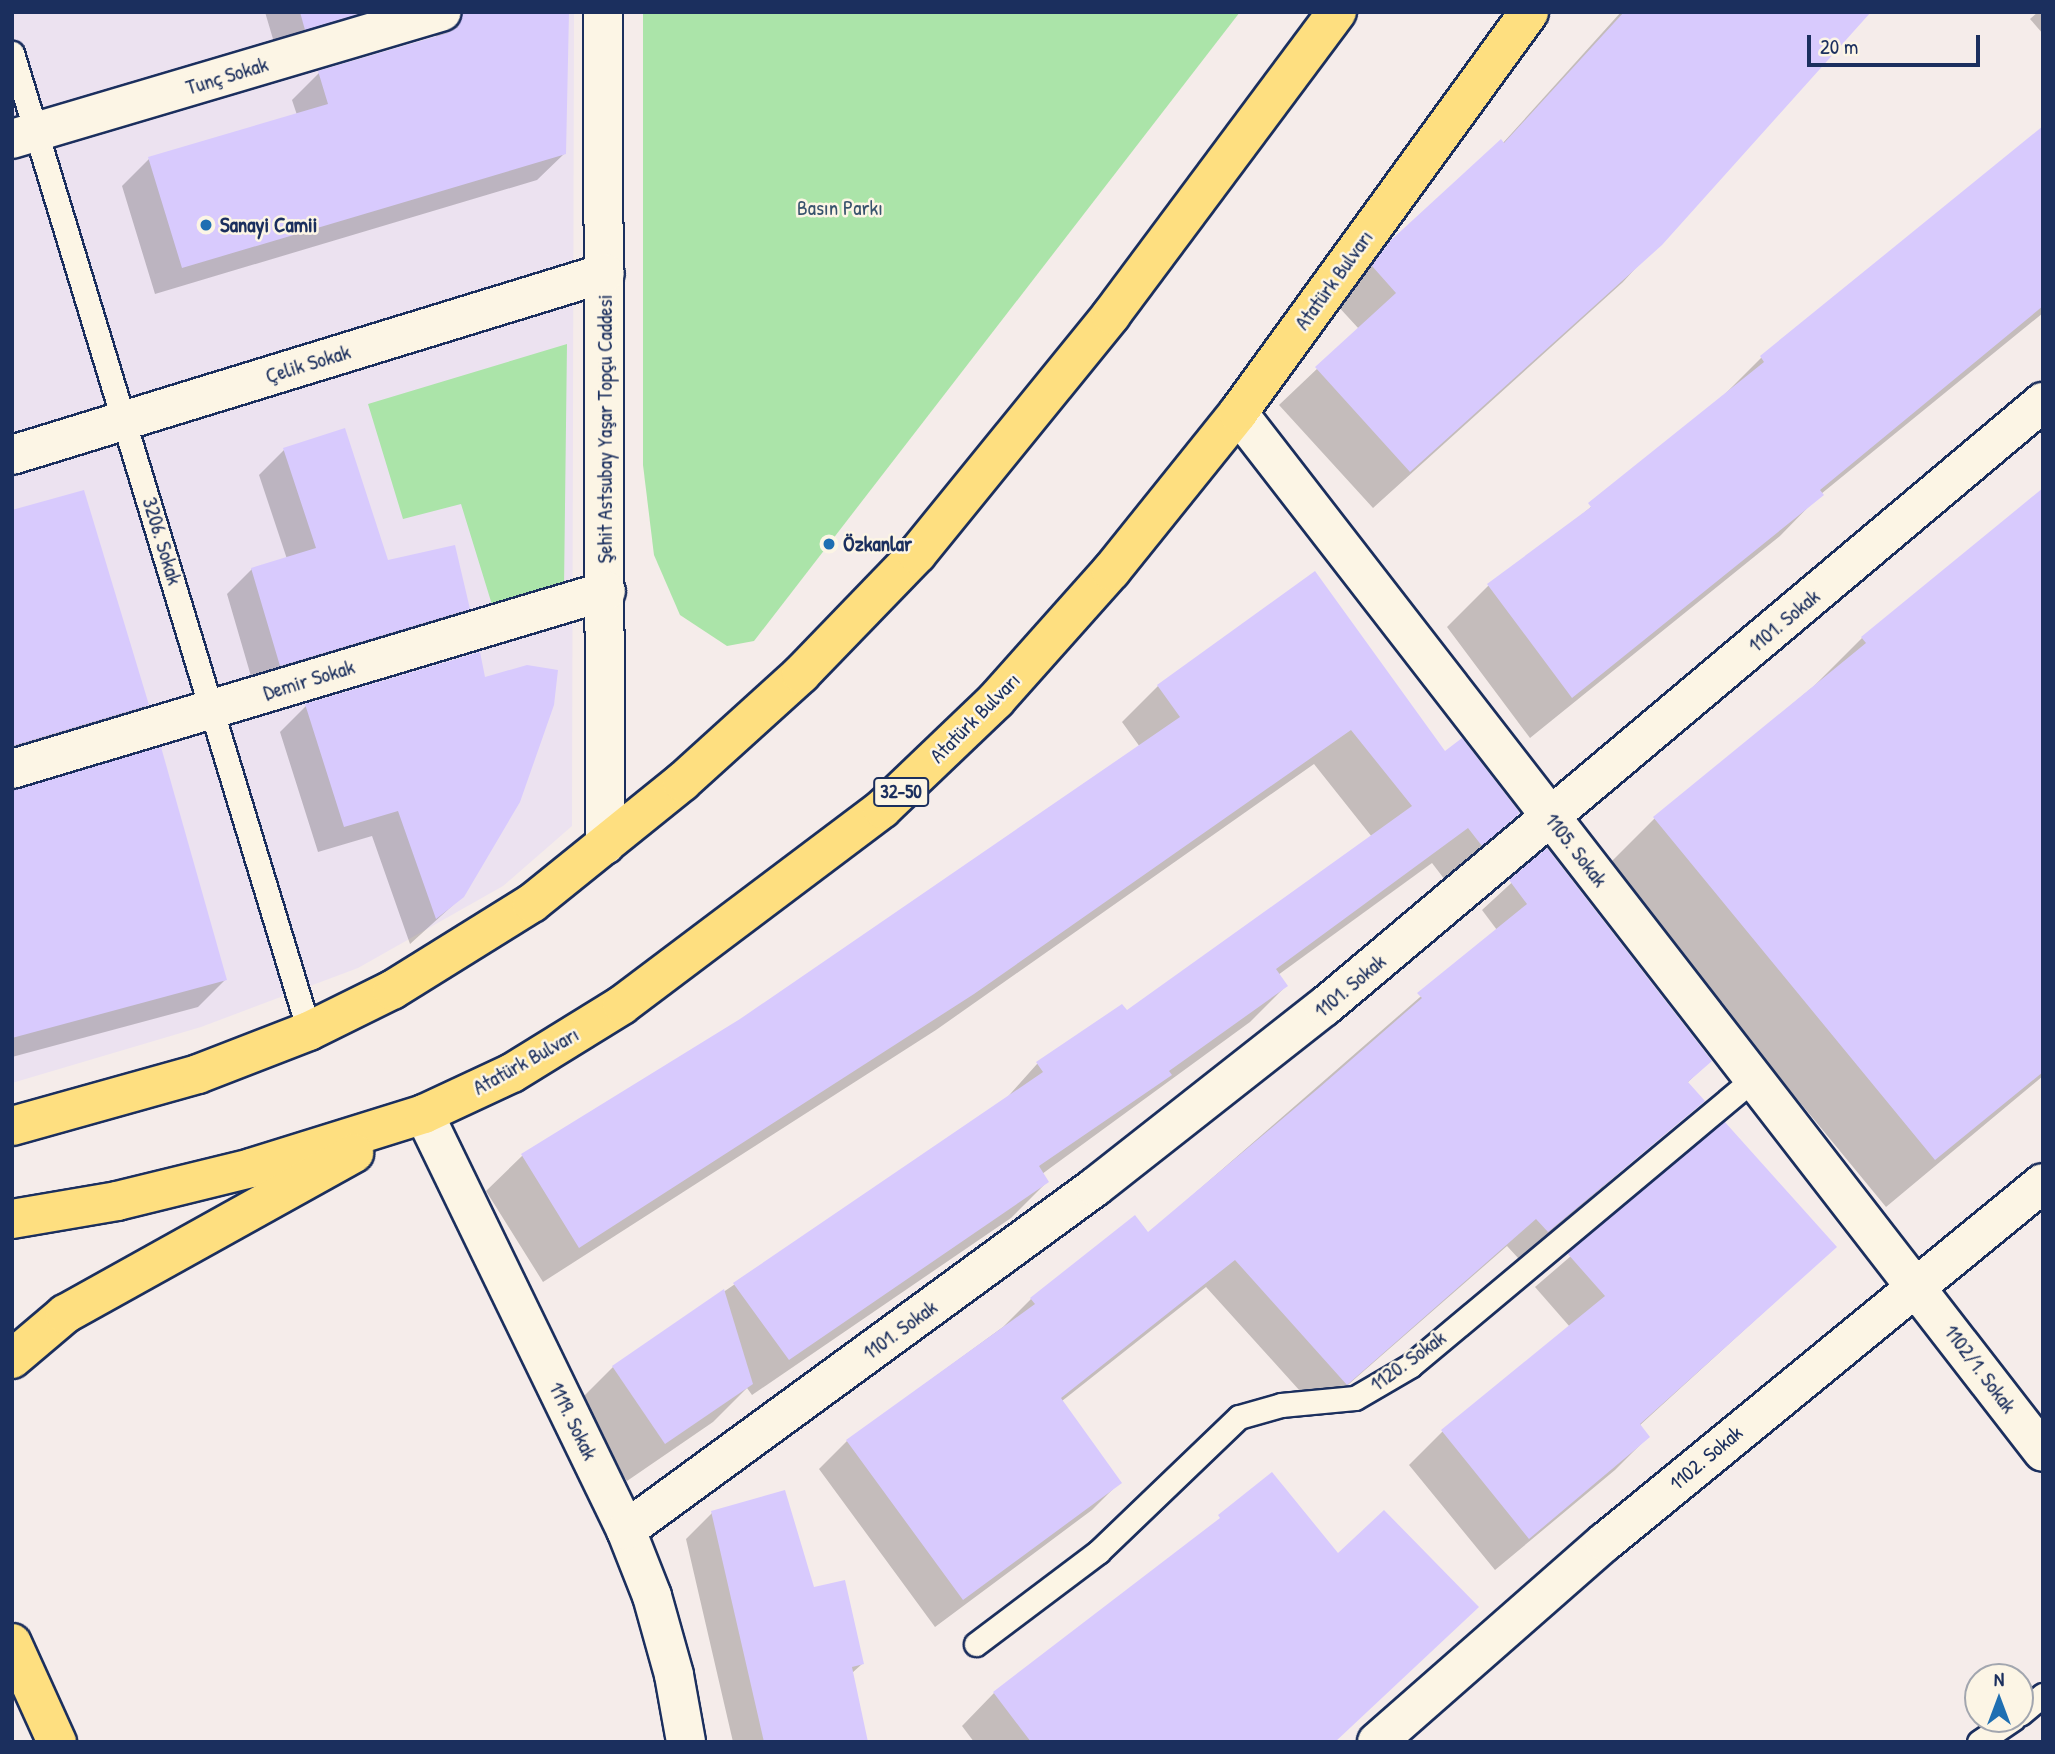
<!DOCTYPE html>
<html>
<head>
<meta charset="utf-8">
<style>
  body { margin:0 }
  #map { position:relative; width:2055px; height:1754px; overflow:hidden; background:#f5ecea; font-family:"Patrick Hand",sans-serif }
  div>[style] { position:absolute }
  .built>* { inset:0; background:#ece2f0 }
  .green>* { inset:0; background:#abe4a9 }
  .shadow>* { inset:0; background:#0003 }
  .building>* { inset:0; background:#d8cafd }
  .roads { filter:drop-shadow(2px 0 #1b2f5e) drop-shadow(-2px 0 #1b2f5e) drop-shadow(0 2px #1b2f5e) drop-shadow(0 -2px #1b2f5e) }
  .service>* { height:23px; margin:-11.5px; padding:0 11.5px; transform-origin:11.5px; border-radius:11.5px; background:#fcf5e5 }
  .minor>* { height:38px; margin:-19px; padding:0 19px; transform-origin:19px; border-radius:19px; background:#fcf5e5 }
  .primary>* { height:38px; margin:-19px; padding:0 19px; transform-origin:19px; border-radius:19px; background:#fedf80 }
  .dots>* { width:19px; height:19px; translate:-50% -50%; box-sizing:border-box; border:4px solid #fcf5e5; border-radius:50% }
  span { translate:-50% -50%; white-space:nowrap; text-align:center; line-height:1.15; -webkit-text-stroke:5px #fcf5e5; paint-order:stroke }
  .shield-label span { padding:2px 5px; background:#fcf5e5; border:2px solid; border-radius:5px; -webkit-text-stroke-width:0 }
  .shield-label { font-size:19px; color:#1b2f5e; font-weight:700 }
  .street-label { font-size:21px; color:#1b2f5e }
  .park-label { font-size:21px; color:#38536d }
  .poi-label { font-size:21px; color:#1b2f5e; font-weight:700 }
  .left { translate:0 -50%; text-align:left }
  .frame { position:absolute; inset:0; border:14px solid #1b2f5e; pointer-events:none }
  .north { position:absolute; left:1964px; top:1663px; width:70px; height:70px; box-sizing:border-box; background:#fcf5e5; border:2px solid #a2a6af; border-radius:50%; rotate:0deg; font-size:19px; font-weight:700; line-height:28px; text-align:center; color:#1b2f5e }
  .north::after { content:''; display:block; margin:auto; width:24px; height:32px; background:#1f6fb2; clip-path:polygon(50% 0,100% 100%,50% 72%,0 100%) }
  .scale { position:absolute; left:1807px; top:35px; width:173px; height:32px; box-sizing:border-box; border:4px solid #1b2f5e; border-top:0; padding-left:9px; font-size:21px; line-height:24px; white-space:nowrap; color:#1b2f5e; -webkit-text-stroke:5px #fcf5e5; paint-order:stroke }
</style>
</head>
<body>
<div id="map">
  <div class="built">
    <div style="clip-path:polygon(12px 12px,574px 12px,572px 826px,503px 886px,358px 968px,201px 1027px,12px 1083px)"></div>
  </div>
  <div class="green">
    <div style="clip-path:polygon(643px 12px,1240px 12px,754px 641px,727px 646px,680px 615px,654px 555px,643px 465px)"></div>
    <div style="clip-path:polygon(567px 344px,564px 589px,493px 608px,461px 504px,403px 519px,368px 404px)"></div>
  </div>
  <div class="shadow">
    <div style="clip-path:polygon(265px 12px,567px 12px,565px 153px,537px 180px,155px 294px,122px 186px,149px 159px,297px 115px,292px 100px,319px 73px,437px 38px,429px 22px,278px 56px)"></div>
    <div style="clip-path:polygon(1621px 12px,1870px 12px,1623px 282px,1373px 508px,1279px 405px,1359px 329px,1336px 304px,1353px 281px,1502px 144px)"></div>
    <div style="clip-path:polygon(2038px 12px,2043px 12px,2043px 34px,2030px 19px)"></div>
    <div style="clip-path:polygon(2043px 129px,2043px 313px,1821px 494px,1780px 536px,1530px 738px,1447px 627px,1488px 586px,1567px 527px,1720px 399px,1761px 358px)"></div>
    <div style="clip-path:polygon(284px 450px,387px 562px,468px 608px,443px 633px,255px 690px,227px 594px,252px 569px,287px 559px,259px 475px)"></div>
    <div style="clip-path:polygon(2043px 489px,2043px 1076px,1886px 1207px,1606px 867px,1655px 818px,1814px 686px,1862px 638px)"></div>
    <div style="clip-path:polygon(12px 512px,147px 705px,120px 732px,12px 764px)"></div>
    <div style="clip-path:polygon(1314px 573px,1445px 754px,1518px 813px,1445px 880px,1432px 863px,1278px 975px,1286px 986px,1250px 1022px,1042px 1174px,1047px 1182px,1011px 1218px,752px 1395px,747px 1388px,713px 1422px,627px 1481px,575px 1405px,613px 1367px,1003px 1102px,1037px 1064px,1126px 1013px,1372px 837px,1314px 764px,936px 1030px,543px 1282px,486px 1191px,522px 1156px,741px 1020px,1140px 747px,1122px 722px,1158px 686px)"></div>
    <div style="clip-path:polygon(484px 679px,463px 896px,410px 944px,372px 836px,318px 852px,280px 732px,306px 706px)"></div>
    <div style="clip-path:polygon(12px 790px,225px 980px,198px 1007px,12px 1057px)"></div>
    <div style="clip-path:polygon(1547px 850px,1710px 1061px,1687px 1083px,1703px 1100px,1519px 1259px,1507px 1246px,1318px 1411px,1206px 1287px,1062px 1401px,1120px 1482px,1092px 1510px,935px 1627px,819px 1469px,847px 1441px,1003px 1327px,1031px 1299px,1148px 1234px,1497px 930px,1482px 910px)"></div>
    <div style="clip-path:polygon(1724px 1124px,1835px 1247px,1639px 1426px,1648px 1437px,1615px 1470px,1495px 1570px,1409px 1465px,1442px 1432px,1570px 1327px,1535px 1287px)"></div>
    <div style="clip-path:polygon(1272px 1474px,1338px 1556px,1335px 1742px,974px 1742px,962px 1726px,994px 1693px,1198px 1538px)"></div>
    <div style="clip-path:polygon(712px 1513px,862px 1664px,852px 1673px,866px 1742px,733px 1742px,686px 1539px)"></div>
  </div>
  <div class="building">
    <div style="clip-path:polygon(300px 12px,364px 12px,305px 30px)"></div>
    <div style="clip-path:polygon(463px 12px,569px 12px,566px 154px,182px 268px,148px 157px,328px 104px,318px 71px,448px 33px,458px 27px)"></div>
    <div style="clip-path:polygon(1624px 12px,1871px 12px,1662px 245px,1410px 472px,1315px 367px,1396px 293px,1372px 266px,1390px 241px,1501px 139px,1504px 143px)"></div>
    <div style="clip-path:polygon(2043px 126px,2043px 306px,1820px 490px,1824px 495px,1572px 698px,1487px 584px,1591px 507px,1588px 503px,1764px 362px,1760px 356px)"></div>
    <div style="clip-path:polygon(345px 428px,388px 560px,455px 545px,470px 609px,280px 666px,251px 568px,316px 548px,283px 448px)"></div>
    <div style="clip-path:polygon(2043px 488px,2043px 1072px,1935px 1160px,1653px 817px,1866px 643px,1861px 637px)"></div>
    <div style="clip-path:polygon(84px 490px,149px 705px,12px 746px,12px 510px)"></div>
    <div style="clip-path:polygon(1315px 571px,1445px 751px,1462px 738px,1520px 813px,1482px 846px,1468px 828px,1276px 969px,1288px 986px,1169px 1071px,1172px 1075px,1039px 1166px,1049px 1182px,789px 1360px,733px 1283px,1043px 1072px,1036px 1062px,1122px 1004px,1127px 1010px,1412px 806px,1351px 730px,974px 994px,579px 1248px,521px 1154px,740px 1019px,1180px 717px,1157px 685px)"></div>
    <div style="clip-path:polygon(480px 652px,485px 677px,527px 665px,558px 670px,554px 705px,520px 802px,464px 897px,436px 919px,398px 811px,344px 827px,305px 704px)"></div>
    <div style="clip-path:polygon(161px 747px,227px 980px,12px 1038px,12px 790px)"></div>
    <div style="clip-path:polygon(1547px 848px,1712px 1061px,1688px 1082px,1705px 1101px,1548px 1232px,1536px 1219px,1347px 1385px,1235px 1260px,1061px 1398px,1122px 1483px,963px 1600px,846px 1440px,1035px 1304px,1030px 1298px,1135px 1215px,1148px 1232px,1320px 1087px,1422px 998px,1417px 993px,1527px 904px,1509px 880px)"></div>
    <div style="clip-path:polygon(1724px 1121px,1837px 1247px,1640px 1424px,1650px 1437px,1529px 1539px,1441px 1430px,1605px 1296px,1567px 1253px)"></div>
    <div style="clip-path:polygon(724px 1289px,753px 1384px,665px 1444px,612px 1366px)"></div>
    <div style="clip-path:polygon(1272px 1472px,1338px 1553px,1384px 1510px,1479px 1607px,1335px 1742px,1031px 1742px,993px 1692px,1220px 1518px,1218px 1515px)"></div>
    <div style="clip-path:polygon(785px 1490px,814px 1587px,845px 1580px,864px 1664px,852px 1667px,868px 1742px,764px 1742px,711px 1511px)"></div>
  </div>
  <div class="roads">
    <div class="service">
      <div style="left:12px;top:53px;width:1022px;rotate:73.11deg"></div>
      <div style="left:976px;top:1644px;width:153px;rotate:-37deg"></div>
      <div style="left:1098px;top:1552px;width:195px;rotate:-43.8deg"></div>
      <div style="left:1239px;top:1417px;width:44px;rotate:-15.9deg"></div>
      <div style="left:1281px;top:1405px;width:74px;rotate:-5.4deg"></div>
      <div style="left:1355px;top:1398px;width:64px;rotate:-30.2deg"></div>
      <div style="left:1410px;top:1366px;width:449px;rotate:-39.9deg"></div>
      <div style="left:2020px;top:1714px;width:30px;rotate:-40deg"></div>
      <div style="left:1979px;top:1742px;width:41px;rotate:-34.1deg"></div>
    </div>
    <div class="minor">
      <div style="left:603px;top:12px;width:833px;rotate:89.86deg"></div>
      <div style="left:12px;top:139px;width:448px;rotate:-16.5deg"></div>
      <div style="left:1238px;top:413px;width:1314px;rotate:52.23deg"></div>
      <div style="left:12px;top:455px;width:620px;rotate:-17.06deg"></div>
      <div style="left:12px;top:769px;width:620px;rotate:-16.68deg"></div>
      <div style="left:424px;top:1114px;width:462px;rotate:64.1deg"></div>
      <div style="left:626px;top:1530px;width:71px;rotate:68.5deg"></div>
      <div style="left:652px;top:1596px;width:82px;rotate:74.4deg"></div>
      <div style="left:674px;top:1675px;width:68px;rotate:79.8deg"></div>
      <div style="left:626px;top:1530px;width:581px;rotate:-36.18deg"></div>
      <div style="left:1095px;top:1187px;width:291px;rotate:-38.2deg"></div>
      <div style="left:1324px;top:1007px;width:940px;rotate:-40.08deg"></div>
      <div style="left:1377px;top:1742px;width:303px;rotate:-41.3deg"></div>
      <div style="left:1605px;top:1542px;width:566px;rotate:-39.34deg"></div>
    </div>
    <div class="primary">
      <div style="left:12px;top:1126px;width:193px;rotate:-15.6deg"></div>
      <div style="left:198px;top:1074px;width:119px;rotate:-21.2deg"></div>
      <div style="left:309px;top:1031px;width:93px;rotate:-26.3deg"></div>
      <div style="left:392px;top:990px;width:165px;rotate:-31.9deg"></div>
      <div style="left:532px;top:903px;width:193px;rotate:-38.9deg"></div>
      <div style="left:682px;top:782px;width:161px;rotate:-42.2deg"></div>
      <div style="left:801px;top:674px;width:167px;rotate:-46deg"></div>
      <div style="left:917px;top:554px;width:308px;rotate:-50.9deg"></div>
      <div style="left:1111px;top:315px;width:378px;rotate:-53.3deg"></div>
      <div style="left:12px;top:1219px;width:107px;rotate:-9.7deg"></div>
      <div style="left:117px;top:1201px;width:138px;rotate:-13.8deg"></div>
      <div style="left:251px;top:1168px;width:181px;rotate:-17.3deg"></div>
      <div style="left:424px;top:1114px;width:97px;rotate:-25deg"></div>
      <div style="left:512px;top:1073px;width:129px;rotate:-31.7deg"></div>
      <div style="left:622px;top:1005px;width:326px;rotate:-37deg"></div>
      <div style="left:882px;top:809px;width:158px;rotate:-43.7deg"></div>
      <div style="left:996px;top:700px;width:173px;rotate:-48.3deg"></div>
      <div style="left:1111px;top:571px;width:203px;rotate:-51.2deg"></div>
      <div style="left:1238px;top:413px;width:495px;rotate:-54deg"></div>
      <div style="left:12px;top:1359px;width:70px;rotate:-40.3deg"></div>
      <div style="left:65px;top:1314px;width:331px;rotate:-29.1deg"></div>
      <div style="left:12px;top:1643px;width:109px;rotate:65.6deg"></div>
    </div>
  </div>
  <div class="dots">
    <div style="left:206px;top:225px;background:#1f6fb2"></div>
    <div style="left:829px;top:544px;background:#1f6fb2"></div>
  </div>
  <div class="shield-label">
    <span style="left:901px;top:792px">32-50</span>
  </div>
  <div class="street-label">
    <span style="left:227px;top:76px;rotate:-17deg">Tunç Sokak</span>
    <span style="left:1334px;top:280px;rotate:-54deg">Atatürk Bulvarı</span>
    <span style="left:308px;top:364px;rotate:-17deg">Çelik Sokak</span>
    <span style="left:605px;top:429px;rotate:-90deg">Şehit Astsubay Yaşar Topçu Caddesi</span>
    <span style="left:162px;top:541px;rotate:73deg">3206. Sokak</span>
    <span style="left:1784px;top:621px;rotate:-40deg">1101. Sokak</span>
    <span style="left:309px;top:680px;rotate:-17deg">Demir Sokak</span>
    <span style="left:975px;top:718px;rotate:-45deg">Atatürk Bulvarı</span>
    <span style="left:1576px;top:850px;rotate:52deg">1105. Sokak</span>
    <span style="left:1350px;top:986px;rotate:-40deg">1101. Sokak</span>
    <span style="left:526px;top:1061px;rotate:-29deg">Atatürk Bulvarı</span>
    <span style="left:900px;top:1330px;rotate:-36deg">1101. Sokak</span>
    <span style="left:1408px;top:1361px;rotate:-36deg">1120. Sokak</span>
    <span style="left:1980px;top:1369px;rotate:53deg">1102/1. Sokak</span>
    <span style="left:573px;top:1421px;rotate:64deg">1119. Sokak</span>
    <span style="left:1706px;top:1458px;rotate:-40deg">1102. Sokak</span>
  </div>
  <div class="park-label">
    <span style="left:840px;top:208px">Basın Parkı</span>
  </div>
  <div class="poi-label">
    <span class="left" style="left:220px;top:225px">Sanayi Camii</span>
    <span class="left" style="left:843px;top:544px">Özkanlar</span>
  </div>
  <div class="frame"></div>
  <div class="north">N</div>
  <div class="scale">20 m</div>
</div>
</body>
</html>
